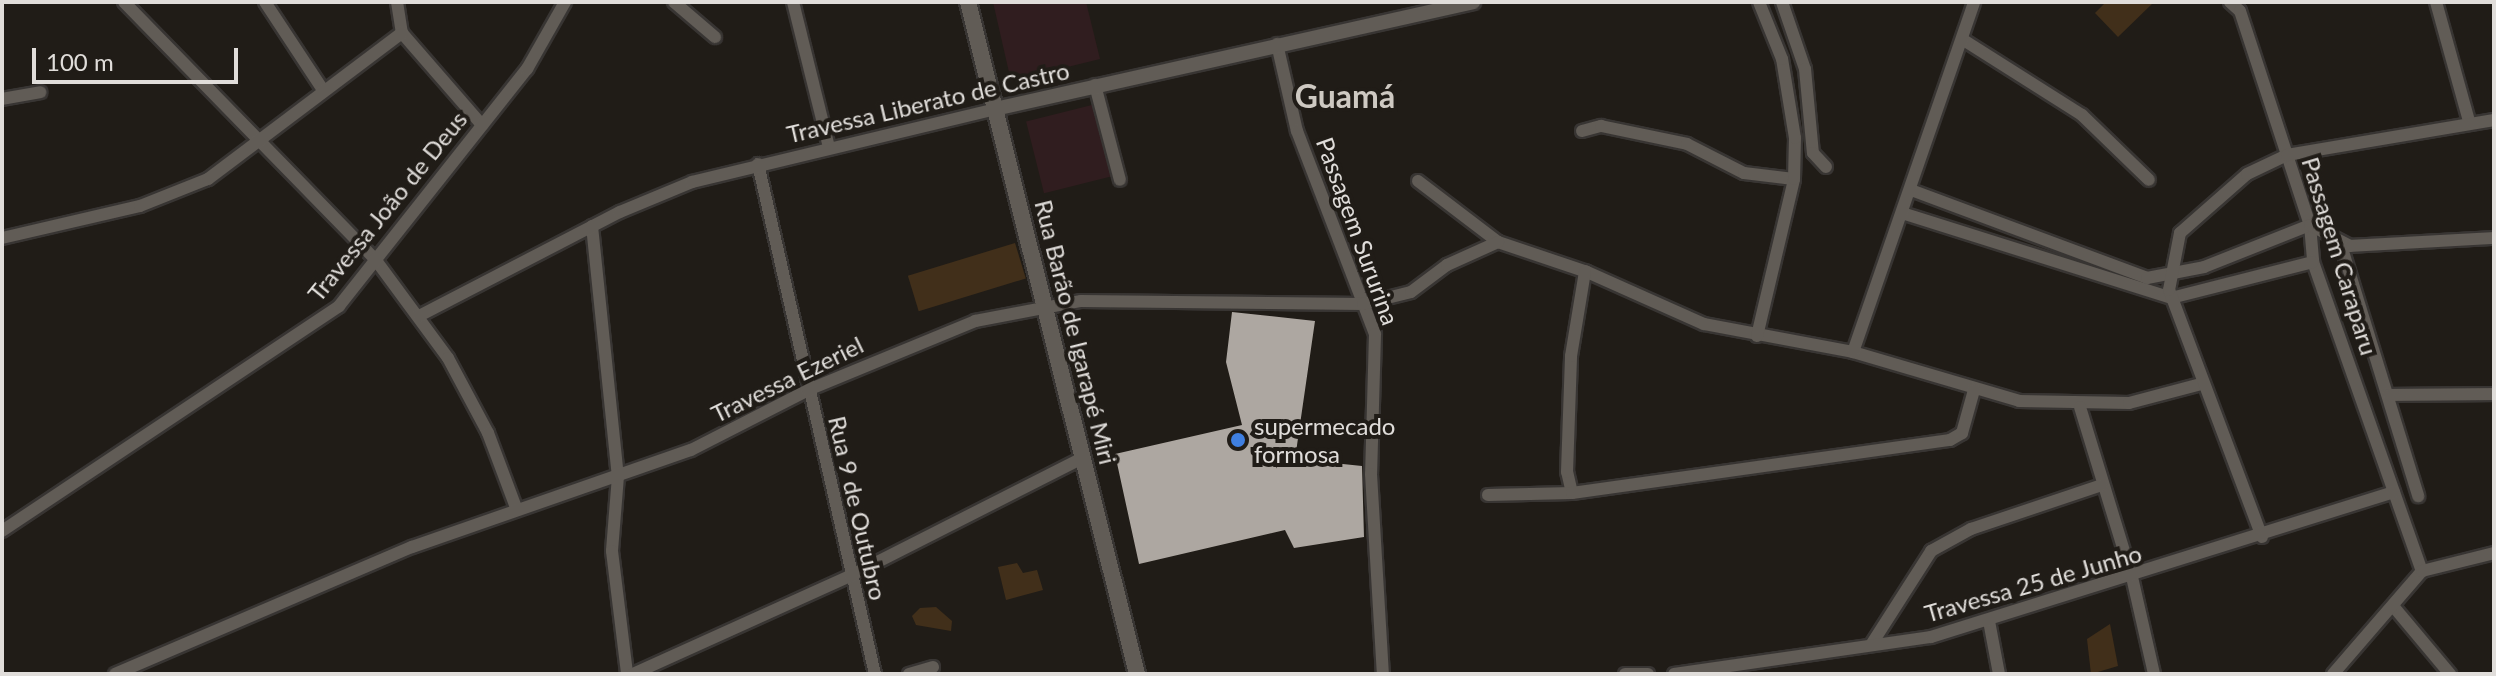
<!DOCTYPE html>
<html>
<head>
<meta charset="utf-8">
<style>
  body { margin:0 }
  #map { position:relative; width:2496px; height:676px; overflow:hidden; background:#201c17; font-family:Lato,sans-serif }
  div>[style] { position:absolute }
  .education>* { inset:0; background:#301d1f; transform-origin:0 0 }
  .green>* { inset:0; background:#412f1a; transform-origin:0 0 }
  .building>* { inset:0; background:#ada7a1 }
  .roads { filter:drop-shadow(2px 0 #383533) drop-shadow(-2px 0 #383533) drop-shadow(0 2px #383533) drop-shadow(0 -2px #383533) }
  .minor>* { height:12px; margin:-6px; padding:0 6px; transform-origin:6px; border-radius:6px; background:#615c56 }
  .tertiary>* { height:14px; margin:-7px; padding:0 7px; transform-origin:7px; border-radius:7px; background:#615c56 }
  .secondary>* { height:16px; margin:-8px; padding:0 8px; transform-origin:8px; border-radius:8px; background:#615c56 }
  .dots>* { width:22px; height:22px; translate:-50% -50%; box-sizing:border-box; border:4px solid #201c17; border-radius:50% }
  span { translate:-50% -50%; white-space:nowrap; text-align:center; line-height:1.15; -webkit-text-stroke:8px #201c17; paint-order:stroke }
  .street-label { font-size:24px; color:#e0ddda }
  .poi-label { font-size:24px; color:#e0ddda }
  .left { translate:0 -50%; text-align:left }
  .district-label { font-size:32px; color:#cec9c2; font-weight:700 }
  .frame { position:absolute; inset:0; border:4px solid #e0ddda; pointer-events:none }
  .scale { position:absolute; left:32px; top:48px; width:206px; height:36px; box-sizing:border-box; border:4px solid #e0ddda; border-top:0; padding-left:10px; font-size:24px; line-height:28px; white-space:nowrap; color:#e0ddda; -webkit-text-stroke:6px #201c17; paint-order:stroke }
</style>
</head>
<body>
<div id="map">
  <div class="education">
    <div style="clip-path:polygon(993px 2px,1086px 2px,1100px 59px,1011px 81px)"></div>
    <div style="left:1096px;top:104px;width:74px;height:72px;rotate:76deg"></div>
  </div>
  <div class="green">
    <div style="clip-path:polygon(2106px 2px,2154px 2px,2118px 37px,2095px 13px)"></div>
    <div style="left:1015px;top:243px;width:37px;height:112px;rotate:73deg"></div>
    <div style="clip-path:polygon(1017px 563px,1023px 573px,1037px 570px,1043px 590px,1006px 600px,998px 567px)"></div>
    <div style="clip-path:polygon(936px 607px,952px 621px,951px 631px,916px 625px,912px 616px,920px 608px)"></div>
    <div style="clip-path:polygon(2110px 624px,2118px 666px,2091px 674px,2087px 639px)"></div>
  </div>
  <div class="building">
    <div style="clip-path:polygon(1232px 312px,1315px 321px,1295px 459px,1362px 466px,1364px 537px,1294px 548px,1285px 530px,1139px 564px,1115px 454px,1242px 425px,1226px 362px)"></div>
  </div>
  <div class="roads">
    <div class="minor">
      <div style="left:124px;top:2px;width:359px;rotate:45.7deg"></div>
      <div style="left:375px;top:259px;width:123px;rotate:53.6deg"></div>
      <div style="left:448px;top:358px;width:85px;rotate:61.9deg"></div>
      <div style="left:488px;top:433px;width:82px;rotate:69.4deg"></div>
      <div style="left:265px;top:2px;width:105px;rotate:56.6deg"></div>
      <div style="left:397px;top:2px;width:31px;rotate:81deg"></div>
      <div style="left:402px;top:33px;width:122px;rotate:49deg"></div>
      <div style="left:674px;top:2px;width:54px;rotate:40.5deg"></div>
      <div style="left:793px;top:2px;width:150px;rotate:76.1deg"></div>
      <div style="left:1782px;top:2px;width:71px;rotate:71.1deg"></div>
      <div style="left:1805px;top:69px;width:84px;rotate:84.6deg"></div>
      <div style="left:1813px;top:153px;width:19px;rotate:47deg"></div>
      <div style="left:2230px;top:2px;width:13px;rotate:42deg"></div>
      <div style="left:2240px;top:11px;width:225px;rotate:71.9deg"></div>
      <div style="left:2310px;top:225px;width:37px;rotate:85deg"></div>
      <div style="left:2313px;top:262px;width:328px;rotate:70.6deg"></div>
      <div style="left:2436px;top:2px;width:123px;rotate:74.5deg"></div>
      <div style="left:1965px;top:41px;width:138px;rotate:32.3deg"></div>
      <div style="left:2082px;top:115px;width:93px;rotate:44.1deg"></div>
      <div style="left:1277px;top:44px;width:89px;rotate:77.1deg"></div>
      <div style="left:1297px;top:131px;width:217px;rotate:69deg"></div>
      <div style="left:1375px;top:334px;width:140px;rotate:91.6deg"></div>
      <div style="left:1371px;top:474px;width:200px;rotate:86.6deg"></div>
      <div style="left:1095px;top:85px;width:98px;rotate:75.3deg"></div>
      <div style="left:2px;top:99px;width:39px;rotate:-10deg"></div>
      <div style="left:1582px;top:131px;width:20px;rotate:-15deg"></div>
      <div style="left:1601px;top:126px;width:88px;rotate:11.8deg"></div>
      <div style="left:1687px;top:144px;width:64px;rotate:27deg"></div>
      <div style="left:1744px;top:173px;width:50px;rotate:6.8deg"></div>
      <div style="left:758px;top:164px;width:523px;rotate:77.08deg"></div>
      <div style="left:1418px;top:181px;width:101px;rotate:37.3deg"></div>
      <div style="left:1498px;top:242px;width:94px;rotate:18.6deg"></div>
      <div style="left:1587px;top:272px;width:128px;rotate:24deg"></div>
      <div style="left:1704px;top:324px;width:152px;rotate:10.6deg"></div>
      <div style="left:1853px;top:352px;width:173px;rotate:16.4deg"></div>
      <div style="left:2019px;top:401px;width:110px;rotate:1deg"></div>
      <div style="left:2129px;top:403px;width:74px;rotate:-14.8deg"></div>
      <div style="left:1911px;top:190px;width:252px;rotate:20.4deg"></div>
      <div style="left:2147px;top:278px;width:58px;rotate:-10.9deg"></div>
      <div style="left:2204px;top:267px;width:114px;rotate:-21.6deg"></div>
      <div style="left:2310px;top:225px;width:45px;rotate:27.7deg"></div>
      <div style="left:2350px;top:246px;width:144px;rotate:-3.2deg"></div>
      <div style="left:1902px;top:213px;width:282px;rotate:17.5deg"></div>
      <div style="left:2171px;top:298px;width:146px;rotate:-14.2deg"></div>
      <div style="left:592px;top:226px;width:251px;rotate:84.1deg"></div>
      <div style="left:618px;top:476px;width:75px;rotate:94.6deg"></div>
      <div style="left:612px;top:551px;width:124px;rotate:83deg"></div>
      <div style="left:2px;top:238px;width:142px;rotate:-13.1deg"></div>
      <div style="left:140px;top:206px;width:73px;rotate:-21.7deg"></div>
      <div style="left:208px;top:179px;width:243px;rotate:-37deg"></div>
      <div style="left:2341px;top:245px;width:263px;rotate:72.9deg"></div>
      <div style="left:419px;top:316px;width:226px;rotate:-27.4deg"></div>
      <div style="left:620px;top:212px;width:78px;rotate:-22.6deg"></div>
      <div style="left:692px;top:182px;width:312px;rotate:-13.5deg"></div>
      <div style="left:1757px;top:336px;width:161px;rotate:-76.7deg"></div>
      <div style="left:1794px;top:179px;width:41px;rotate:-88.6deg"></div>
      <div style="left:1795px;top:138px;width:80px;rotate:-99.3deg"></div>
      <div style="left:1782px;top:59px;width:61px;rotate:-112deg"></div>
      <div style="left:1853px;top:352px;width:370px;rotate:-70.9deg"></div>
      <div style="left:2389px;top:395px;width:105px;rotate:-0.5deg"></div>
      <div style="left:2080px;top:407px;width:178px;rotate:73deg"></div>
      <div style="left:2132px;top:577px;width:99px;rotate:77.2deg"></div>
      <div style="left:1572px;top:493px;width:22px;rotate:-103deg"></div>
      <div style="left:1567px;top:472px;width:116px;rotate:-88deg"></div>
      <div style="left:1571px;top:356px;width:86px;rotate:-80.6deg"></div>
      <div style="left:1488px;top:495px;width:84px;rotate:-1.4deg"></div>
      <div style="left:1572px;top:493px;width:382px;rotate:-8deg"></div>
      <div style="left:1950px;top:440px;width:14px;rotate:-30deg"></div>
      <div style="left:1962px;top:433px;width:45px;rotate:-74.4deg"></div>
      <div style="left:2px;top:531px;width:405px;rotate:-33.7deg"></div>
      <div style="left:339px;top:306px;width:303px;rotate:-51.6deg"></div>
      <div style="left:527px;top:69px;width:77px;rotate:-60.4deg"></div>
      <div style="left:2262px;top:537px;width:264px;rotate:-110.6deg"></div>
      <div style="left:2169px;top:290px;width:58px;rotate:-79.1deg"></div>
      <div style="left:2180px;top:233px;width:89px;rotate:-41.4deg"></div>
      <div style="left:2247px;top:174px;width:44px;rotate:-25.4deg"></div>
      <div style="left:2287px;top:155px;width:210px;rotate:-9.6deg"></div>
      <div style="left:2393px;top:606px;width:89px;rotate:50deg"></div>
      <div style="left:1989px;top:621px;width:54px;rotate:79.3deg"></div>
      <div style="left:1871px;top:645px;width:112px;rotate:-57.4deg"></div>
      <div style="left:1931px;top:551px;width:46px;rotate:-28.8deg"></div>
      <div style="left:1971px;top:529px;width:138px;rotate:-18.6deg"></div>
      <div style="left:115px;top:674px;width:323px;rotate:-23.2deg"></div>
      <div style="left:412px;top:547px;width:295px;rotate:-19.2deg"></div>
      <div style="left:691px;top:450px;width:131px;rotate:-27.1deg"></div>
      <div style="left:808px;top:390px;width:181px;rotate:-22.4deg"></div>
      <div style="left:975px;top:321px;width:108px;rotate:-10.7deg"></div>
      <div style="left:1081px;top:301px;width:282px;rotate:0.6deg"></div>
      <div style="left:1363px;top:304px;width:49px;rotate:-14deg"></div>
      <div style="left:1411px;top:292px;width:45px;rotate:-36.9deg"></div>
      <div style="left:1447px;top:265px;width:56px;rotate:-24.3deg"></div>
      <div style="left:633px;top:674px;width:238px;rotate:-24.3deg"></div>
      <div style="left:850px;top:576px;width:261px;rotate:-26.9deg"></div>
      <div style="left:909px;top:674px;width:25px;rotate:-16deg"></div>
      <div style="left:1625px;top:674px;width:23px"></div>
      <div style="left:1674px;top:674px;width:260px;rotate:-8.2deg"></div>
      <div style="left:1931px;top:637px;width:485px;rotate:-17.4deg"></div>
      <div style="left:2333px;top:674px;width:136px;rotate:-49.2deg"></div>
      <div style="left:2422px;top:571px;width:74px;rotate:-14deg"></div>
    </div>
    <div class="tertiary">
      <div style="left:995px;top:109px;width:490px;rotate:-12.6deg"></div>
    </div>
    <div class="secondary">
      <div style="left:968px;top:2px;width:693px;rotate:75.88deg"></div>
    </div>
  </div>
  <div class="dots">
    <div style="left:1238px;top:440px;background:#3f7fe0"></div>
  </div>
  <div class="street-label">
    <span style="left:928px;top:102px;rotate:-13deg">Travessa Liberato de Castro</span>
    <span style="left:387px;top:206px;rotate:-51deg">Travessa João de Deus</span>
    <span style="left:1358px;top:231px;rotate:70deg">Passagem Sururina</span>
    <span style="left:2340px;top:256px;rotate:73deg">Passagem Caraparu</span>
    <span style="left:1076px;top:332px;rotate:76deg">Rua Barão de Igarapé Miri</span>
    <span style="left:787px;top:379px;rotate:-26deg">Travessa Ezeriel</span>
    <span style="left:858px;top:508px;rotate:77deg">Rua 9 de Outubro</span>
    <span style="left:2033px;top:583px;rotate:-16deg">Travessa 25 de Junho</span>
  </div>
  <div class="poi-label">
    <span class="left" style="left:1254px;top:440px">supermecado<br>formosa</span>
  </div>
  <div class="district-label">
    <span style="left:1345px;top:96px">Guamá</span>
  </div>
  <div class="frame"></div>
  <div class="scale">100 m</div>
</div>
</body>
</html>
